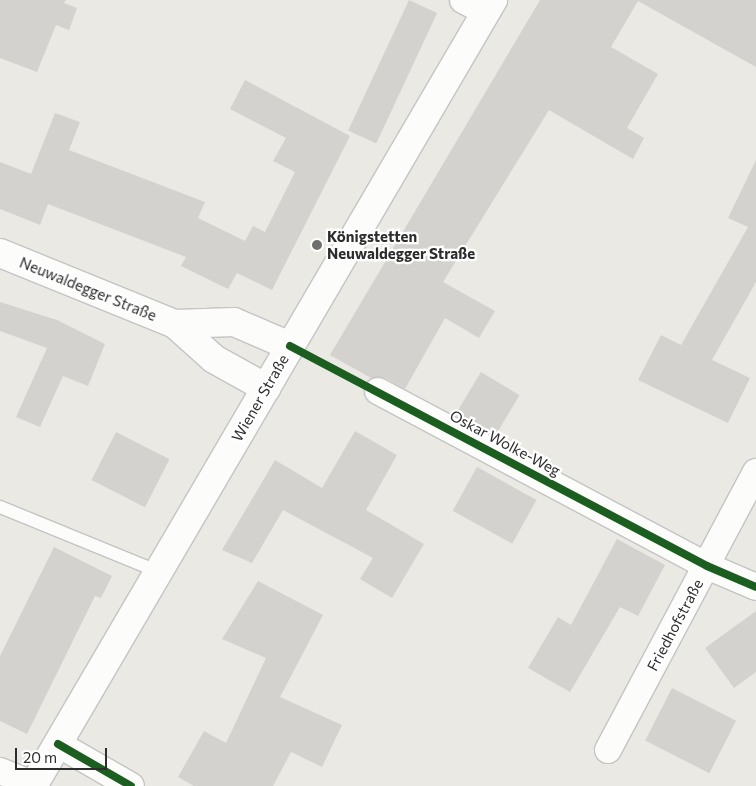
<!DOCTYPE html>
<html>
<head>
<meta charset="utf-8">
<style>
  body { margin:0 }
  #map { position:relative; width:756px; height:786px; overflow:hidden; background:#eae9e4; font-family:Commissioner,sans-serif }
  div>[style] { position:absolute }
  .building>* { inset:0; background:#d3d2cf; transform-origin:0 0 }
  .roads { filter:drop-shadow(1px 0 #c4c4c4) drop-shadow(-1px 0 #c4c4c4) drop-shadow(0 1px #c4c4c4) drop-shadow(0 -1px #c4c4c4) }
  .service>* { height:12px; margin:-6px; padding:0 6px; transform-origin:6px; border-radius:6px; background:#fcfcfb }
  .minor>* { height:26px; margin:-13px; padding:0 13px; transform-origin:13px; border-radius:13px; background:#fcfcfb }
  .secondary>* { height:28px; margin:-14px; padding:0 14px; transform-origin:14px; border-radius:14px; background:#fcfcfb }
  .cycleway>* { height:8px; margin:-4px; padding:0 4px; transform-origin:4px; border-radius:4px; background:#1b5e20 }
  .dots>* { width:14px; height:14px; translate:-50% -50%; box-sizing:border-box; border:2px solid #fff; border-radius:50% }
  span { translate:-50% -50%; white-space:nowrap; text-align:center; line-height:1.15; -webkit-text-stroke:4.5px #fff; paint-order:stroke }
  .poi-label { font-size:15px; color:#2d2d2d; font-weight:700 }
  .left { translate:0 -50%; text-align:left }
  .street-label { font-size:15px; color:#2d2d2d }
  .scale { position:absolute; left:15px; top:748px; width:92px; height:22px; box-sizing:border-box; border:2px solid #2d2d2d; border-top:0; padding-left:6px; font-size:15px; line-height:18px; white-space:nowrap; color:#2d2d2d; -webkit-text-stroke:4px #fff; paint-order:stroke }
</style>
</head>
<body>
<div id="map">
  <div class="building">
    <div style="clip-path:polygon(0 0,66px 0,64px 3px,77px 8px,69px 30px,56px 25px,37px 72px,0 58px)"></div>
    <div style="left:409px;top:0;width:31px;height:144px;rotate:25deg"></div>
    <div style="clip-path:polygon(540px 0,756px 0,756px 67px,638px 1px,611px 47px,658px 74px,627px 128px,644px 138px,633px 159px,549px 110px,443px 282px,495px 311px,479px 338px,445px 318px,405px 389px,385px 378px,371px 378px,330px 355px)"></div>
    <div style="clip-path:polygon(245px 80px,350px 136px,272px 290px,237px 273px,228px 289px,181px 266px,186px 257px,48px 204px,40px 225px,0 209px,0 162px,31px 174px,55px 113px,80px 122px,69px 150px,205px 202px,198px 218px,245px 241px,253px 226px,265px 232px,295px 172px,273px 161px,286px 138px,230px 109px)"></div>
    <div style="clip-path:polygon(756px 160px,756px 282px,712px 360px,750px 378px,728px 423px,638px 380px,661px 335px,681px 345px,748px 227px,728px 218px)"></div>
    <div style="clip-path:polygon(0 302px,57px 320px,105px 344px,88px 386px,63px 376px,40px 427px,16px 417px,47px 348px,0 331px)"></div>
    <div style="left:481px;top:372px;width:45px;height:50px;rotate:31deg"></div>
    <div style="clip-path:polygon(355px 431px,397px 455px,366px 510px,424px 544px,392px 598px,360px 579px,373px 558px,283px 510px,252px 563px,222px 550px,275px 460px,322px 488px)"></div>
    <div style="left:116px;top:432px;width:60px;height:54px;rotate:27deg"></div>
    <div style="left:477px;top:467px;width:68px;height:50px;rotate:29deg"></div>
    <div style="clip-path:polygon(617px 539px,665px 565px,638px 616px,620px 607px,570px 692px,528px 668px,558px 617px,571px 625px)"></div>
    <div style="clip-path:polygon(54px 547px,112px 576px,101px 598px,95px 596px,27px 734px,0 721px,0 656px)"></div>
    <div style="clip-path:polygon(258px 581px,323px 615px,280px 697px,342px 725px,322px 767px,291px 752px,273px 786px,194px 786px,178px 777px,204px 731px,226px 743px,266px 658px,222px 639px)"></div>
    <div style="clip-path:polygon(756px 611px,756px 672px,734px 688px,705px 648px)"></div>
    <div style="left:672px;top:688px;width:72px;height:59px;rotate:27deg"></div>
  </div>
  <div class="roads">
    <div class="service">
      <div style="left:0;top:507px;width:172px;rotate:22.2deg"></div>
    </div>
    <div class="minor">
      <div style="left:463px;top:0;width:26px;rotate:28deg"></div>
      <div style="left:378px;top:391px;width:373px;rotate:28deg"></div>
      <div style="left:707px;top:566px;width:53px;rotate:23.2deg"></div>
      <div style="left:58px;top:744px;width:84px;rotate:29.9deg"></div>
      <div style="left:608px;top:750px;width:315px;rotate:-62deg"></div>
      <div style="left:0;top:771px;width:37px;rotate:22deg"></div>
    </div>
    <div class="secondary">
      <div style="left:0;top:253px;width:189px;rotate:22.1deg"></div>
      <div style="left:175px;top:324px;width:52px;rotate:41.9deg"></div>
      <div style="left:214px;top:359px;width:60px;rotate:29.1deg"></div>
      <div style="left:175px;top:324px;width:59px;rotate:-1.9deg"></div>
      <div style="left:234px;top:322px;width:61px;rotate:23.2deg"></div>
      <div style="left:33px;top:786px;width:911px;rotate:-59.66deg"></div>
    </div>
  </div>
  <div class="cycleway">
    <div style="left:290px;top:346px;width:471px;rotate:27.8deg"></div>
    <div style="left:707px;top:566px;width:53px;rotate:23.2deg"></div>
    <div style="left:58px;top:744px;width:84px;rotate:29.9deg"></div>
  </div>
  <div class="dots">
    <div style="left:317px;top:245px;background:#6f6f6d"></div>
  </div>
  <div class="poi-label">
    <span class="left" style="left:327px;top:245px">Königstetten<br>Neuwaldegger Straße</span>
  </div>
  <div class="street-label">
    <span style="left:88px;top:289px;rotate:22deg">Neuwaldegger Straße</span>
    <span style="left:260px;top:398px;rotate:-60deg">Wiener Straße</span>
    <span style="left:505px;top:443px;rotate:28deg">Oskar Wolke-Weg</span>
    <span style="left:675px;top:625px;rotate:-62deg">Friedhofstraße</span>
  </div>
  <div class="scale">20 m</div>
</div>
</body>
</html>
